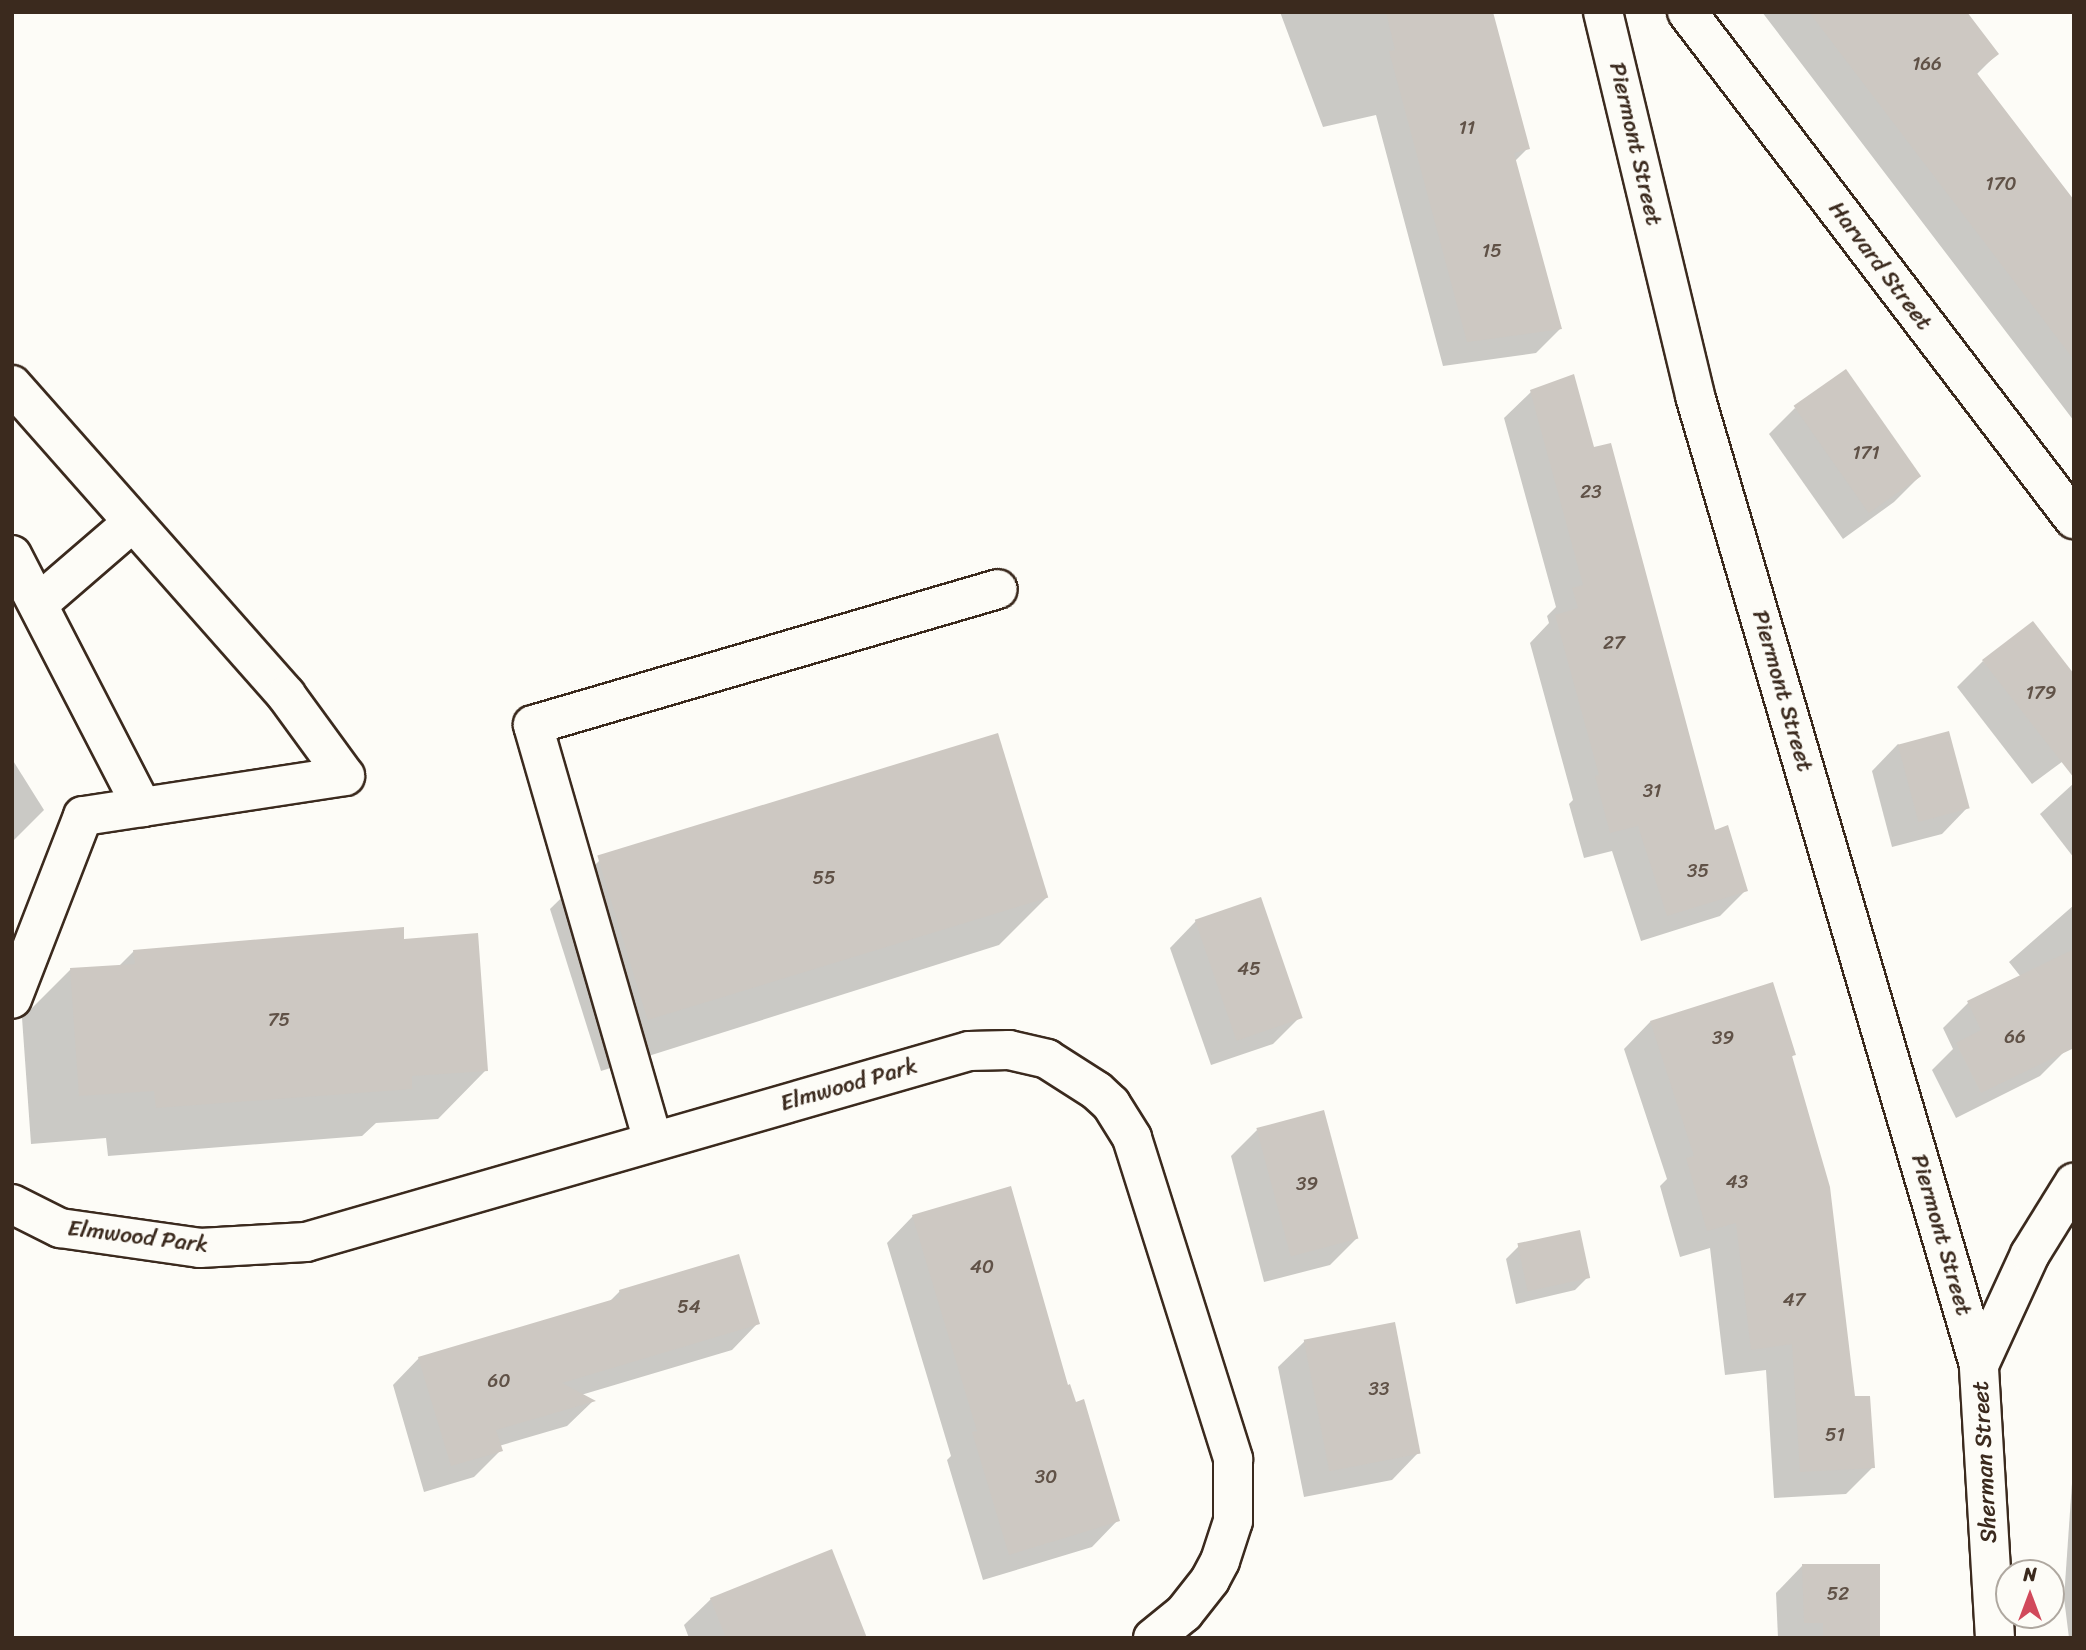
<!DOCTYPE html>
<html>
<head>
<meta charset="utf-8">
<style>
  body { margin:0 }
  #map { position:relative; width:2086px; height:1650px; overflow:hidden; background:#fdfcf7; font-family:Sriracha,sans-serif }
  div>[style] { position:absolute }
  .shadow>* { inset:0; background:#0003 }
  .building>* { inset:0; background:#cdc8c2; transform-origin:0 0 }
  .roads { filter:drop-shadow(2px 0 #3b2a1e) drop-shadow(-2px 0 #3b2a1e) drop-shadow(0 2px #3b2a1e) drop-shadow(0 -2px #3b2a1e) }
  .minor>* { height:38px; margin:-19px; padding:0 19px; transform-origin:19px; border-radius:19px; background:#fdfcf7 }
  span { translate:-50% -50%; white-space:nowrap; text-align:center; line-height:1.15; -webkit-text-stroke:7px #fdfcf7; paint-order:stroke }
  .number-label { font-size:19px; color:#605247 }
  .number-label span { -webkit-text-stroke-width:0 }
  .street-label { font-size:23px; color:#3b2a1e }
  .frame { position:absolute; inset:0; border:14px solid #3b2a1e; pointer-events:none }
  .north { position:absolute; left:1995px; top:1559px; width:70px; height:70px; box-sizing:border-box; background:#fdfcf7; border:2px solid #afa8a0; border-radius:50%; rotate:0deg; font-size:19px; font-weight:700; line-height:28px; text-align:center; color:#3b2a1e }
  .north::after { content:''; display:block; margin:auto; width:24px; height:32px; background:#d1495b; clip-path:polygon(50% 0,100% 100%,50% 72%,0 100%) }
</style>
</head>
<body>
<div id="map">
  <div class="shadow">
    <div style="clip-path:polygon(1280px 12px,1492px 12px,1528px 148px,1515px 161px,1560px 329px,1536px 353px,1443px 366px,1376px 115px,1323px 127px)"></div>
    <div style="clip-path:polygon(1762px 12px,1965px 12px,1997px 54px,1976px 75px,2074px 205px,2074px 421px)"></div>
    <div style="clip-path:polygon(1531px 392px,1592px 450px,1714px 832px,1746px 890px,1720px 916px,1641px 941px,1612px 851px,1584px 858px,1569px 804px,1573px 800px,1530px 643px,1549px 623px,1547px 616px,1556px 607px,1504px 418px)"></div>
    <div style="clip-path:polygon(1795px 408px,1920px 476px,1894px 502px,1843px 539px,1769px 434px)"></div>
    <div style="clip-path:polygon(1983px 661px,2074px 753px,2032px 784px,1957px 687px)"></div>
    <div style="clip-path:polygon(1898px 744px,1968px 807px,1942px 834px,1892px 847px,1872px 771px)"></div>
    <div style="clip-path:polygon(12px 759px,44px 810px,12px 842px)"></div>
    <div style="clip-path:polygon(2074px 783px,2074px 858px,2040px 814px)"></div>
    <div style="clip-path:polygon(599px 861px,1047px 897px,999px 945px,601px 1071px,550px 909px)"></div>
    <div style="clip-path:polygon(2074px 905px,2074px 1021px,2066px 1050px,2040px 1076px,1956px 1118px,1932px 1070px,1953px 1049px,1943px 1028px,1968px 1003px,2021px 977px,2009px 962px)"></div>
    <div style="clip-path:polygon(1196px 921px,1300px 1017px,1273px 1044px,1211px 1065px,1170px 948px)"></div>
    <div style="clip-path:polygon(403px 941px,486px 1070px,438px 1119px,376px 1123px,362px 1136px,108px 1156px,106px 1138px,31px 1144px,22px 1018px,70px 970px,118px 967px,134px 951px)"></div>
    <div style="clip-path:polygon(1650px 1022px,1794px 1054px,1791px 1058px,1854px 1398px,1873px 1467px,1846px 1494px,1774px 1498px,1766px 1370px,1725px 1375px,1710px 1248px,1680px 1257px,1660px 1186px,1667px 1179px,1624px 1049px)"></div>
    <div style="clip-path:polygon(1257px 1130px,1356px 1239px,1330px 1265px,1264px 1282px,1231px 1156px)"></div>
    <div style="clip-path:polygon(913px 1216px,1066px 1387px,1118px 1520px,1092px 1547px,983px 1580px,947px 1460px,951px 1456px,887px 1243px)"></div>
    <div style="clip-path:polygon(1519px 1246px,1588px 1277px,1575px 1290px,1516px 1304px,1506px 1259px)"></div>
    <div style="clip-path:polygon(620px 1291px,758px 1323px,732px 1350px,581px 1395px,593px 1401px,567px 1426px,499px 1446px,501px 1450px,474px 1477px,424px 1492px,393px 1385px,419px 1358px,608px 1303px)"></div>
    <div style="clip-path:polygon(1305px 1341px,1418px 1453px,1392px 1480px,1304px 1497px,1278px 1367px)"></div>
    <div style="clip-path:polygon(2074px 1454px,2074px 1638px,2069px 1638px,2064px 1598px)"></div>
    <div style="clip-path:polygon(1802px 1566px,1879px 1638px,1778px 1638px,1776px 1593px)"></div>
    <div style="clip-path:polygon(711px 1599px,865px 1638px,689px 1638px,684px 1625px)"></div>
  </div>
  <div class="building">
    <div style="clip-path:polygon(1386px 12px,1493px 12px,1530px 149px,1514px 153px,1562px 329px,1467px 342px,1389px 51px,1395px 50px)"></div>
    <div style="clip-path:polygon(1809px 12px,1967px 12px,1999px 54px,1976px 72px,2074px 200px,2074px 360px)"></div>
    <div style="left:1846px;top:369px;width:131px;height:64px;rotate:55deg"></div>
    <div style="clip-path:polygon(1574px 374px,1594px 447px,1611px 443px,1715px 830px,1728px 825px,1748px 891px,1667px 916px,1638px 826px,1610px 833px,1595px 776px,1599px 775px,1555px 615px,1578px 608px,1572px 588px,1583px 585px,1530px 390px)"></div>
    <div style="clip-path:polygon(2033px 621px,2074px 674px,2074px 778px,1982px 660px)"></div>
    <div style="left:1949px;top:731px;width:80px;height:53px;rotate:75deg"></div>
    <div style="left:998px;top:733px;width:172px;height:419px;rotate:73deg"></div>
    <div style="left:1261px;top:897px;width:128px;height:70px;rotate:71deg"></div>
    <div style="clip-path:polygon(404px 927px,404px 939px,478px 933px,488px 1071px,412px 1076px,412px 1089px,156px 1108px,154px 1091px,79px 1096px,70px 968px,135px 964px,133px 950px)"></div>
    <div style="clip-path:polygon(2074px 949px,2074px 1048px,1981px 1093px,1956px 1043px,1981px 1030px,1967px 1001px)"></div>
    <div style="clip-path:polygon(1773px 982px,1796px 1055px,1792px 1056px,1830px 1187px,1855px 1396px,1870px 1396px,1875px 1468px,1800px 1472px,1792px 1344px,1751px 1350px,1736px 1223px,1707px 1231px,1686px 1158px,1694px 1156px,1650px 1021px)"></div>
    <div style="left:1324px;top:1110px;width:133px;height:70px;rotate:75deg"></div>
    <div style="clip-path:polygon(1011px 1186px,1068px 1385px,1070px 1384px,1076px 1402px,1084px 1399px,1120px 1521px,1009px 1555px,972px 1432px,977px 1431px,912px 1215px)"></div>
    <div style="left:1580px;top:1230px;width:49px;height:64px;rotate:78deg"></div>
    <div style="clip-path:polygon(739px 1254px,760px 1324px,562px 1383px,596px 1401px,496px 1430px,503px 1451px,451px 1466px,418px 1357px,621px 1297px,619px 1290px)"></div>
    <div style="left:1395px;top:1322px;width:134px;height:93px;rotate:79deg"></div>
    <div style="clip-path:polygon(832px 1549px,867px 1638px,726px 1638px,710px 1598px)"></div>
    <div style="clip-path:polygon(1802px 1564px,1880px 1564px,1880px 1638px,1823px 1638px,1823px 1623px,1804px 1623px)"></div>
  </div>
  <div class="roads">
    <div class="minor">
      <div style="left:1603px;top:12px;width:395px;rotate:76.5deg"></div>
      <div style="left:1695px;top:396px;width:1010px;rotate:73.66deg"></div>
      <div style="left:1687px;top:12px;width:638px;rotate:52.65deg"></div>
      <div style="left:12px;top:385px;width:414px;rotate:48.5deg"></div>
      <div style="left:286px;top:695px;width:100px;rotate:53.9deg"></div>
      <div style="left:345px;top:776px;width:265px;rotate:171.3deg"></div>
      <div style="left:83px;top:816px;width:196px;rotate:111.2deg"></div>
      <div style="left:12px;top:555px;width:284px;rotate:62.7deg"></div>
      <div style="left:38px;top:604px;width:125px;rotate:-40.8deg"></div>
      <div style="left:653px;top:1141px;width:433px;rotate:-106.1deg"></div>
      <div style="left:533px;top:725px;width:484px;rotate:-16.3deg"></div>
      <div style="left:12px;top:1204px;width:54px;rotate:26.6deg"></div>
      <div style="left:60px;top:1228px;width:141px;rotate:8.1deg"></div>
      <div style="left:200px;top:1248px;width:106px;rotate:-3.2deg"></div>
      <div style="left:306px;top:1242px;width:690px;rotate:-16.07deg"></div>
      <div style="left:969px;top:1051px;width:40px;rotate:-1.4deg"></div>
      <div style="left:1009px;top:1050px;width:39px;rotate:13deg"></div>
      <div style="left:1047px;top:1059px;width:59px;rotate:32.6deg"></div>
      <div style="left:1097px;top:1091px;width:19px;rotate:43deg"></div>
      <div style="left:1111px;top:1104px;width:40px;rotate:58deg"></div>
      <div style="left:1132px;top:1138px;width:337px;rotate:72.5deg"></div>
      <div style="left:1233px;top:1459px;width:62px;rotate:90deg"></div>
      <div style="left:1233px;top:1521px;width:42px;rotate:108deg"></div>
      <div style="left:1220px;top:1561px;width:21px;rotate:118deg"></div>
      <div style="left:1210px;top:1580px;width:42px;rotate:128.2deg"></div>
      <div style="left:1184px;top:1613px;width:40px;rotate:141deg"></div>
      <div style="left:1995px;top:1638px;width:273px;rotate:-93.4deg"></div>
      <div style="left:1979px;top:1365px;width:122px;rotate:-65.3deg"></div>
      <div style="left:2030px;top:1254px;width:84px;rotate:-58.2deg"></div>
    </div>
  </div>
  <div class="number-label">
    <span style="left:1927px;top:64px">166</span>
    <span style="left:1467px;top:128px">11</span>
    <span style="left:2001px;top:184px">170</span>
    <span style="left:1492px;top:251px">15</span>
    <span style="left:1866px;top:453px">171</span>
    <span style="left:1591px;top:492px">23</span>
    <span style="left:1614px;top:643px">27</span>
    <span style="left:2041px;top:693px">179</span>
    <span style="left:1652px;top:791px">31</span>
    <span style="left:1698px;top:871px">35</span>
    <span style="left:824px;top:878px">55</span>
    <span style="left:1249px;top:969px">45</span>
    <span style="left:279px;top:1020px">75</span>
    <span style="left:2015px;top:1037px">66</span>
    <span style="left:1723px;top:1038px">39</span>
    <span style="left:1737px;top:1182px">43</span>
    <span style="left:1307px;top:1184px">39</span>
    <span style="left:982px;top:1267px">40</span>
    <span style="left:1794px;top:1300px">47</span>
    <span style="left:689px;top:1307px">54</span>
    <span style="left:499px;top:1381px">60</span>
    <span style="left:1379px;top:1389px">33</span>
    <span style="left:1835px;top:1435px">51</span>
    <span style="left:1046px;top:1477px">30</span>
    <span style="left:1838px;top:1594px">52</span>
  </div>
  <div class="street-label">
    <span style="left:1635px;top:144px;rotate:77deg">Piermont Street</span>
    <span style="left:1880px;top:266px;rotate:53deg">Harvard Street</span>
    <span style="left:1782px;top:691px;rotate:74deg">Piermont Street</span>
    <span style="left:849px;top:1085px;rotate:-16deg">Elmwood Park</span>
    <span style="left:1941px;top:1235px;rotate:74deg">Piermont Street</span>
    <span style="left:138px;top:1237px;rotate:7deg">Elmwood Park</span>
    <span style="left:1985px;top:1462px;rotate:-93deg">Sherman Street</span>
  </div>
  <div class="frame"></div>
  <div class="north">N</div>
</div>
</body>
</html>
